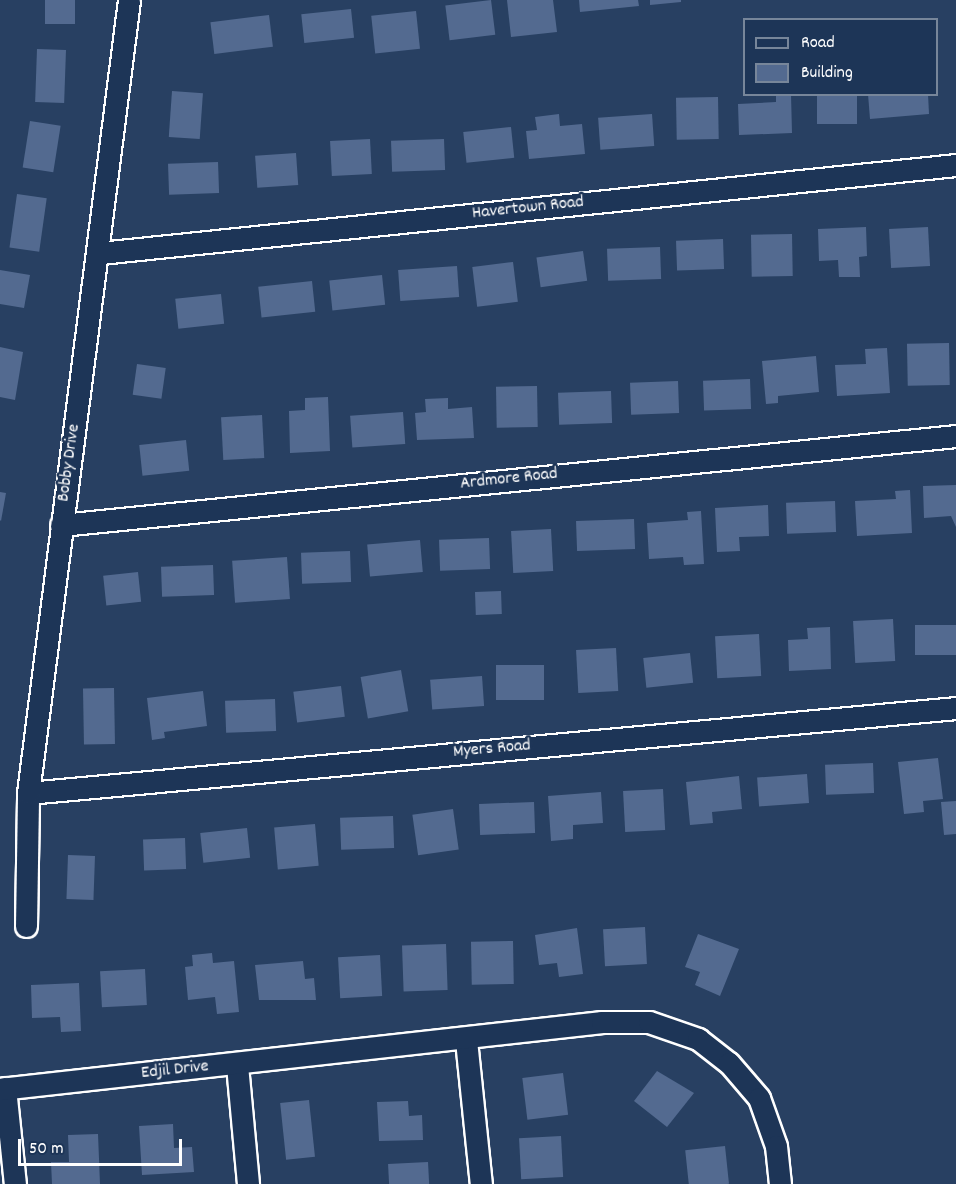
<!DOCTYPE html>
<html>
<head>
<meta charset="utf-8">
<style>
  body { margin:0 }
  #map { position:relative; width:956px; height:1184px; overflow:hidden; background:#284062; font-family:Dekko,sans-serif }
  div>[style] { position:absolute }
  .building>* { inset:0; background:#536a90; transform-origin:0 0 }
  .roads { filter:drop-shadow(2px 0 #fff) drop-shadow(-2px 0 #fff) drop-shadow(0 2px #fff) drop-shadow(0 -2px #fff) }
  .street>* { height:21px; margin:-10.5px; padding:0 10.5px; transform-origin:10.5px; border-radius:10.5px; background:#1d3557 }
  span { translate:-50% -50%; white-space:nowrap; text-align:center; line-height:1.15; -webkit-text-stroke:5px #1d3557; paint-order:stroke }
  .street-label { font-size:18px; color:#fff }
  .legend { position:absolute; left:743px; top:18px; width:195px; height:78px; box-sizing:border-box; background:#1d3557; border:2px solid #77869a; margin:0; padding:8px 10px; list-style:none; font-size:18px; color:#fff }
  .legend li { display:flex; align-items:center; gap:12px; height:30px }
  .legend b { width:30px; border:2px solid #77869a }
  .scale { position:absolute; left:18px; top:1139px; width:164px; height:27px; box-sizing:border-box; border:3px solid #fff; border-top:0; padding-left:8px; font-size:18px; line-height:21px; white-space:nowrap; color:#fff; -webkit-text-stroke:4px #1d3557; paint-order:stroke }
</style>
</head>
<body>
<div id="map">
  <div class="building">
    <div style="left:45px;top:0;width:30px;height:24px"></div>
    <div style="left:491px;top:0;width:35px;height:46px;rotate:83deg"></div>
    <div style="clip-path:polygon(507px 0,553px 0,557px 32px,511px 37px)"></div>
    <div style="clip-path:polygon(579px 0,638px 0,639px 6px,580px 12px)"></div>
    <div style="clip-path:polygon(650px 0,681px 0,681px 2px,650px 5px)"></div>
    <div style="left:351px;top:9px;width:29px;height:50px;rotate:84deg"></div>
    <div style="left:416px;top:11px;width:38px;height:45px;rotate:84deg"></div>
    <div style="left:269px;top:15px;width:32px;height:59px;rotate:83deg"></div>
    <div style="left:37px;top:49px;width:29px;height:53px;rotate:2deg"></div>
    <div style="left:172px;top:91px;width:31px;height:46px;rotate:4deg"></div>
    <div style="clip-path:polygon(776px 94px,791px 94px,792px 133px,739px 135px,738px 104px,776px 102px)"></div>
    <div style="left:817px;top:94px;width:40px;height:30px"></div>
    <div style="clip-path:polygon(868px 94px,928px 94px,929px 114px,870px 119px)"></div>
    <div style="left:718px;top:97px;width:42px;height:42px;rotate:89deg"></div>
    <div style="clip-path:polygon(559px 114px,560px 126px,582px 124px,585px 154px,529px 159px,526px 131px,537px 130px,535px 117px)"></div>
    <div style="left:652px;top:114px;width:32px;height:54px;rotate:86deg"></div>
    <div style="left:30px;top:121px;width:31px;height:47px;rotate:9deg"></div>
    <div style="left:511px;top:127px;width:31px;height:48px;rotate:84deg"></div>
    <div style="left:370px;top:139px;width:35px;height:40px;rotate:87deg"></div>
    <div style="left:444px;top:139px;width:31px;height:53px;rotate:88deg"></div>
    <div style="left:296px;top:153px;width:32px;height:41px;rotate:86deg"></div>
    <div style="left:218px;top:162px;width:31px;height:50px;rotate:88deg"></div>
    <div style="left:17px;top:194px;width:30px;height:54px;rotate:8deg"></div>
    <div style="clip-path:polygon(866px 227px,867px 256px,859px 257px,860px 277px,839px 277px,838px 260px,819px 261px,818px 229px)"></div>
    <div style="left:928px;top:227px;width:39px;height:39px;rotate:87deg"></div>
    <div style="left:792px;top:234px;width:42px;height:41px;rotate:89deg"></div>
    <div style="left:723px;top:239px;width:30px;height:47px;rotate:88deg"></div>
    <div style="left:660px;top:247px;width:32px;height:53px;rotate:88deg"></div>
    <div style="left:583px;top:251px;width:30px;height:47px;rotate:82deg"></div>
    <div style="left:513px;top:262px;width:40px;height:41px;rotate:83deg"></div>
    <div style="left:457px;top:266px;width:31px;height:59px;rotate:86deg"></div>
    <div style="clip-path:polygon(0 270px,30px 275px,24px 308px,0 304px)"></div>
    <div style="left:382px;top:275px;width:30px;height:53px;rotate:84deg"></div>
    <div style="left:312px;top:281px;width:31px;height:54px;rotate:84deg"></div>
    <div style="left:221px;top:294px;width:30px;height:46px;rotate:84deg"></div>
    <div style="left:949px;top:343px;width:42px;height:42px;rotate:89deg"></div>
    <div style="clip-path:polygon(0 347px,23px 352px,15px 400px,0 397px)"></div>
    <div style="clip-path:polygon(887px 348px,890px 393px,837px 396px,835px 365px,866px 364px,865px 349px)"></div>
    <div style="clip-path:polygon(816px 356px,819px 392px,778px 396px,778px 403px,766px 404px,762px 361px)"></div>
    <div style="left:137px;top:364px;width:29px;height:31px;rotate:8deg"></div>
    <div style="left:750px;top:379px;width:30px;height:47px;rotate:88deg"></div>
    <div style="left:678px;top:381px;width:32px;height:48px;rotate:88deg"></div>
    <div style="left:537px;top:386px;width:41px;height:41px;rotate:89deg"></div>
    <div style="left:611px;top:391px;width:32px;height:53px;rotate:88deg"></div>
    <div style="clip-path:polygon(328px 397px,330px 451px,290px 453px,289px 411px,305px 410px,305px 398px)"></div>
    <div style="clip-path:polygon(448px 398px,448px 409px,472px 407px,474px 438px,417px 440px,415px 413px,426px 412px,425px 399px)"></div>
    <div style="left:403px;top:412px;width:32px;height:53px;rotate:86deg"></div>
    <div style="left:262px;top:415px;width:43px;height:41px;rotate:87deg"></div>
    <div style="left:186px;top:440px;width:31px;height:47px;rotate:84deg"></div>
    <div style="clip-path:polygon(956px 485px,956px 527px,951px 516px,924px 518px,923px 486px)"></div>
    <div style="clip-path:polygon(910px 490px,912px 533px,857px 536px,855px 501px,896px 499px,895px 491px)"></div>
    <div style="clip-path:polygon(0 492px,6px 493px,1px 521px,0 520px)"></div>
    <div style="left:835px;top:501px;width:31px;height:49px;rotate:88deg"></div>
    <div style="clip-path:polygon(768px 505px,769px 536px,739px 537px,740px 551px,717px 552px,715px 508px)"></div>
    <div style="clip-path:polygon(701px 511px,704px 564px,684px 565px,683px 557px,649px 559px,647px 523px,688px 520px,687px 512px)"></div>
    <div style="left:634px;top:519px;width:30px;height:58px;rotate:88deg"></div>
    <div style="left:551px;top:529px;width:42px;height:40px;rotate:87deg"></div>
    <div style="left:489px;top:538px;width:31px;height:50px;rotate:88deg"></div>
    <div style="left:420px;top:540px;width:32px;height:53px;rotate:85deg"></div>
    <div style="left:350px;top:551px;width:31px;height:49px;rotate:88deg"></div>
    <div style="left:287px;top:557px;width:42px;height:55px;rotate:86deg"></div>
    <div style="left:213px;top:565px;width:30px;height:52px;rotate:88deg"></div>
    <div style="left:138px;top:572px;width:30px;height:35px;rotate:84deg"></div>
    <div style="left:501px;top:591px;width:23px;height:26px;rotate:88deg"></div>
    <div style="left:893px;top:619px;width:42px;height:40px;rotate:87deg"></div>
    <div style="left:956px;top:625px;width:30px;height:41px;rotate:90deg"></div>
    <div style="clip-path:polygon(830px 627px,831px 669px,789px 671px,788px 640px,808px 639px,807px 628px)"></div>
    <div style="left:759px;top:634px;width:42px;height:44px;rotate:87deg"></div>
    <div style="left:616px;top:648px;width:43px;height:40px;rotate:87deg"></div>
    <div style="left:690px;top:653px;width:30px;height:47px;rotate:84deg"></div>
    <div style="left:544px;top:665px;width:35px;height:48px;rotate:90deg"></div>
    <div style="left:401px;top:670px;width:42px;height:41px;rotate:80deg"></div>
    <div style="left:482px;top:676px;width:30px;height:52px;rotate:86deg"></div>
    <div style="left:341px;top:686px;width:31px;height:48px;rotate:83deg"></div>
    <div style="left:114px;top:688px;width:56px;height:31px;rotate:89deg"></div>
    <div style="clip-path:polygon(203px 691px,207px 726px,164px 732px,165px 738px,152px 740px,147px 698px)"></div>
    <div style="left:275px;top:699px;width:32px;height:50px;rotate:88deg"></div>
    <div style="clip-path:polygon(938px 758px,943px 799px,923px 801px,924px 812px,904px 814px,898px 762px)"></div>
    <div style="left:873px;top:763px;width:30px;height:48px;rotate:88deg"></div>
    <div style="left:807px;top:774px;width:29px;height:50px;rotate:86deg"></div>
    <div style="clip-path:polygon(739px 776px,742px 809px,712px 812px,713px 823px,690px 825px,686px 782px)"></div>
    <div style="left:663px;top:789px;width:41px;height:40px;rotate:87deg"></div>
    <div style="clip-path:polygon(601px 792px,603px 823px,573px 825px,573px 839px,551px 841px,548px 796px)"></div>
    <div style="clip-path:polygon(956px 801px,956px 834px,944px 835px,941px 802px)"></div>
    <div style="left:534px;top:802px;width:31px;height:55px;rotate:88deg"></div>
    <div style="left:453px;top:809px;width:41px;height:41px;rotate:82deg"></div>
    <div style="left:393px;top:816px;width:32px;height:53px;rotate:88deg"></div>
    <div style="left:315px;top:824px;width:42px;height:41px;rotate:85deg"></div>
    <div style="left:247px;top:828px;width:30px;height:47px;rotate:84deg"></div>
    <div style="left:185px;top:838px;width:31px;height:42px;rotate:88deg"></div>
    <div style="left:68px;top:855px;width:27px;height:44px;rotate:2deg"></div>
    <div style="left:645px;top:927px;width:37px;height:42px;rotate:87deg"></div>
    <div style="clip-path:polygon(577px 928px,583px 974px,559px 977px,557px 963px,539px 965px,535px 935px)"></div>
    <div style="clip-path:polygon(698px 934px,739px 949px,720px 996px,695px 985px,700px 972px,685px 967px)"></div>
    <div style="left:513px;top:941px;width:43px;height:42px;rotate:89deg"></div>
    <div style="left:446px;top:944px;width:46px;height:44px;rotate:88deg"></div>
    <div style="clip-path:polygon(212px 953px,213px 963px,234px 961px,239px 1012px,217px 1014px,215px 997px,188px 1000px,185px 967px,193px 966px,192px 955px)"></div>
    <div style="left:380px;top:955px;width:41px;height:42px;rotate:87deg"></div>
    <div style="clip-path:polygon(303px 961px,305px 979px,314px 978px,316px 1000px,259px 1000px,255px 965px)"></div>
    <div style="left:145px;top:969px;width:36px;height:45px;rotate:87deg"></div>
    <div style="clip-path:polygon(79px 983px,81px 1031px,61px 1032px,60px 1017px,32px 1018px,31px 985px)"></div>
    <div style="clip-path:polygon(657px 1071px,694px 1093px,667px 1127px,634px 1101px)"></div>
    <div style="left:563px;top:1073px;width:42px;height:41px;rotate:83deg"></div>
    <div style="left:309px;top:1100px;width:57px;height:29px;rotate:84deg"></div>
    <div style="clip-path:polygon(408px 1101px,409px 1116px,422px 1115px,423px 1140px,379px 1141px,377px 1102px)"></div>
    <div style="clip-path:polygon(173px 1124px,174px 1148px,192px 1147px,194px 1172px,142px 1175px,139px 1126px)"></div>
    <div style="clip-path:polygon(98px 1134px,100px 1184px,52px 1184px,51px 1162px,69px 1162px,68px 1135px)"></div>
    <div style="left:561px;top:1136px;width:41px;height:42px;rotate:87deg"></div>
    <div style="left:725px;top:1146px;width:38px;height:40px;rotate:84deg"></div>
    <div style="left:428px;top:1162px;width:22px;height:40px;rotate:87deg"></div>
  </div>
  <div class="roads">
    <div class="street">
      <div style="left:100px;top:253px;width:861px;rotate:-5.87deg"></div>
      <div style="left:61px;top:525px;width:899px;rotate:-5.68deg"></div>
      <div style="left:28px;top:793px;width:932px;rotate:-5.23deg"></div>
      <div style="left:26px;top:926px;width:133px;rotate:-89.1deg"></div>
      <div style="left:28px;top:793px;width:799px;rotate:-82.74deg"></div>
      <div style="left:466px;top:1040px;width:145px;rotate:84.1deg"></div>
      <div style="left:237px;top:1065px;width:120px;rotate:84.7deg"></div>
      <div style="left:5px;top:1088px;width:97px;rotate:84.1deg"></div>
      <div style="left:0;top:1089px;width:606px;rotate:-6.35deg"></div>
      <div style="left:602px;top:1022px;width:47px"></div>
      <div style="left:649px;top:1022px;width:52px;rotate:19.1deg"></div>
      <div style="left:698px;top:1039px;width:39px;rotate:38deg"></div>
      <div style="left:729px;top:1063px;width:46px;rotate:49.4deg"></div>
      <div style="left:759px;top:1098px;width:51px;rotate:70.5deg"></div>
      <div style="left:776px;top:1146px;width:38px;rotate:84deg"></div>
    </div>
  </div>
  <div class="street-label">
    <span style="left:528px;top:209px;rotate:-6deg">Havertown Road</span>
    <span style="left:70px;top:463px;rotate:-82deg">Bobby Drive</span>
    <span style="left:509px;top:480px;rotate:-6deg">Ardmore Road</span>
    <span style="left:492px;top:750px;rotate:-5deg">Myers Road</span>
    <span style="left:175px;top:1071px;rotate:-6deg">Edjil Drive</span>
  </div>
  <ul class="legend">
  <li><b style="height:8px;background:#1d3557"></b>Road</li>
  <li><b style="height:16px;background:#536a90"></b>Building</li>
  </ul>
  <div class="scale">50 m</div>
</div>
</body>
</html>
